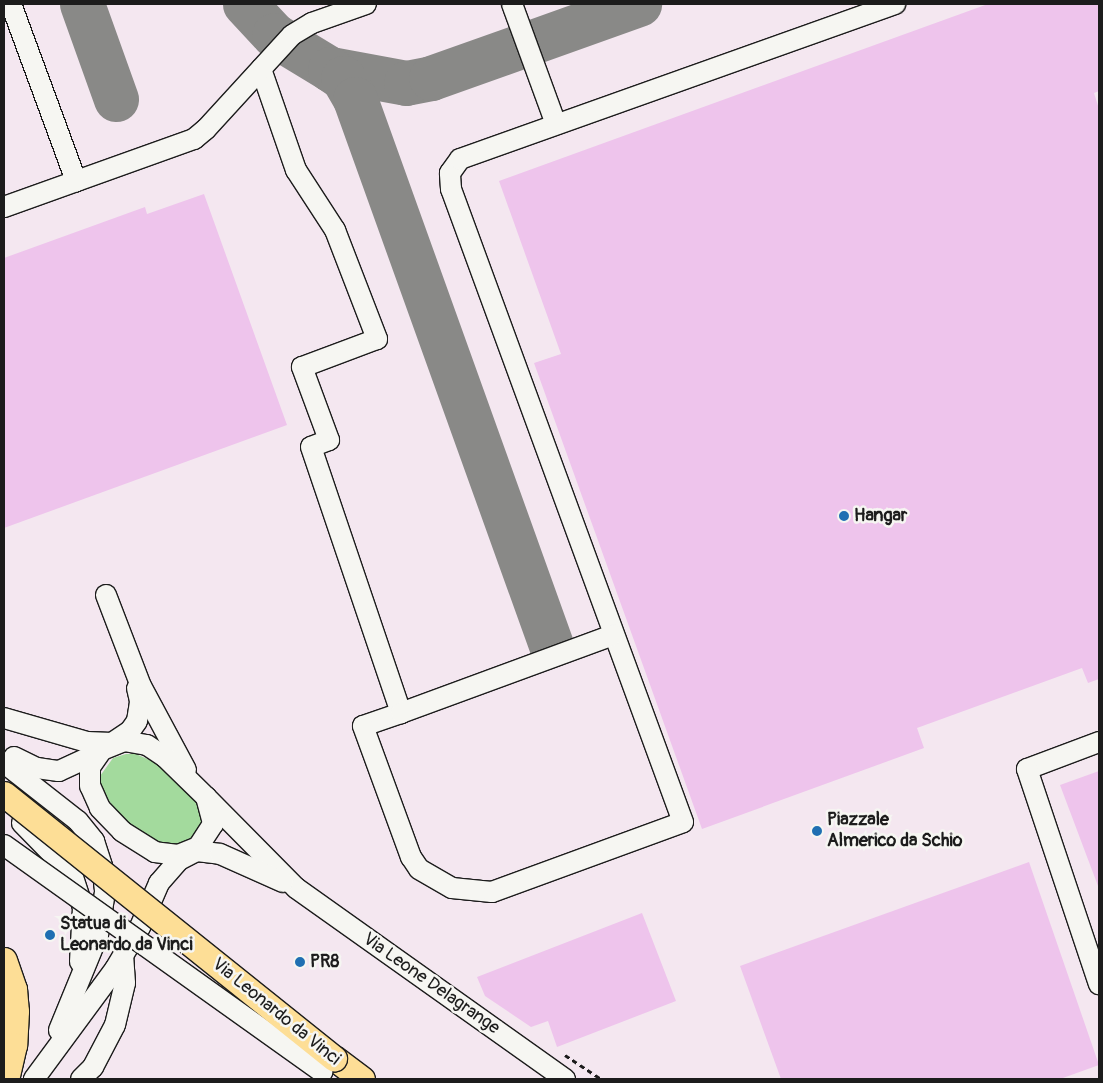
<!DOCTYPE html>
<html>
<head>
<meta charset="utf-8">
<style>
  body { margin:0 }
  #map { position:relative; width:1103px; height:1083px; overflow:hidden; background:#f6f6f2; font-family:Pangolin,sans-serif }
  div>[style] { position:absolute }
  .built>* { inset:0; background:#f4e7f0; transform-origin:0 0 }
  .green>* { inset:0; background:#a3da9d }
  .taxiway>* { height:45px; margin:-22.5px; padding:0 22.5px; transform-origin:22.5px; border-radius:22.5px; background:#898987 }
  .building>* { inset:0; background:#eec4ec }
  .path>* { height:3px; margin-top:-1.5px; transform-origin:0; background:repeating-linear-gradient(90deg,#1c1c1c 0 5px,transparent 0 9px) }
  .roads { filter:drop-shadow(1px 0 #1c1c1c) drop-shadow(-1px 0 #1c1c1c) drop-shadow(0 1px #1c1c1c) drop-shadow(0 -1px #1c1c1c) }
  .minor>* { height:20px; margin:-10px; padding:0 10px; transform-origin:10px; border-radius:10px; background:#f6f6f2 }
  .major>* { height:25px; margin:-12.5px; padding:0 12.5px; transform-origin:12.5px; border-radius:12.5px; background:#fdde96 }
  .bridges { filter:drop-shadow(1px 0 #1c1c1c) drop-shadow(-1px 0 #1c1c1c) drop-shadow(0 1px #1c1c1c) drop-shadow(0 -1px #1c1c1c) }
  .minor-bridge>* { height:20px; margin:-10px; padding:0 10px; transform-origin:10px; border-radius:10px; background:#f6f6f2 }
  .major-bridge>* { height:25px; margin:-12.5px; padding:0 12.5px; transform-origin:12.5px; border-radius:12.5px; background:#fdde96 }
  .dots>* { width:14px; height:14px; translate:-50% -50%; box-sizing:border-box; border:2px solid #f6f6f2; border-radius:50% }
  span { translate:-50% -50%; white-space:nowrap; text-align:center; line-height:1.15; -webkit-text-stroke:5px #f6f6f2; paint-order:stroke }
  .poi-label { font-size:18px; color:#1c1c1c; font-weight:700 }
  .left { translate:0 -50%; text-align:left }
  .street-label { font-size:18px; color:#1c1c1c }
  .frame { position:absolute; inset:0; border:5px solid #1c1c1c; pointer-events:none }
</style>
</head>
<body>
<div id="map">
  <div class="built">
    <div style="left:4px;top:4px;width:1095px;height:1075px"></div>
  </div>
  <div class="green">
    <div style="clip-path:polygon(126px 754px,136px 754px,152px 761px,196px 795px,203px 822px,194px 837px,182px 845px,163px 844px,139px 832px,117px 813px,101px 788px,100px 776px,113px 758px)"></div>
  </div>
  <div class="taxiway">
    <div style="left:82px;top:4px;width:101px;rotate:70.3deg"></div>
    <div style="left:245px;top:4px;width:42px;rotate:46.9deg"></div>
    <div style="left:274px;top:35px;width:66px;rotate:31.3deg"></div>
    <div style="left:330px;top:69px;width:77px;rotate:10.4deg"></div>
    <div style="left:406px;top:83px;width:25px;rotate:-11deg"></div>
    <div style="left:431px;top:78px;width:221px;rotate:-19.6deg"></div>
    <div style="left:330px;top:69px;width:16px;rotate:35deg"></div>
    <div style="left:343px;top:78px;width:24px;rotate:60deg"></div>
    <div style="left:355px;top:99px;width:580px;rotate:70.25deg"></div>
  </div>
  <div class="building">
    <div style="clip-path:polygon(988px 4px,1099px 4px,1099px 91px,1094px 93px,1099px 109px,1099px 679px,1088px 683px,1082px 668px,917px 728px,924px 748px,702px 829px,534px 363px,561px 354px,499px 181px)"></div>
    <div style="clip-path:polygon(204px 194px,287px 425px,4px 528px,4px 258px,145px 207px,147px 214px)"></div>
    <div style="clip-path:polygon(1099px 771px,1099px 886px,1098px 886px,1060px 785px)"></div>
    <div style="clip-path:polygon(1029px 862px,1099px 1065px,1060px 1079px,781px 1079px,740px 966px)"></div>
    <div style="clip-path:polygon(642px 913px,676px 1001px,557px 1047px,548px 1021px,531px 1027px,485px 996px,477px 977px)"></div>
  </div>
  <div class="path">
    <div style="left:565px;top:1055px;width:43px;rotate:33.7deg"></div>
  </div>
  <div class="roads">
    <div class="minor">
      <div style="left:11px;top:4px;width:189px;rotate:69.8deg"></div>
      <div style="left:512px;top:4px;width:128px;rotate:69.9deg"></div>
      <div style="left:261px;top:69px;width:107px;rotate:70.9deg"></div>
      <div style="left:296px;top:170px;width:72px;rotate:57deg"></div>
      <div style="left:335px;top:230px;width:117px;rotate:68.9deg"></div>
      <div style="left:377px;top:339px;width:80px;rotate:159.5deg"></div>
      <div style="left:302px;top:367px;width:78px;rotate:69.7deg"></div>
      <div style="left:329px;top:440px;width:19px;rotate:159deg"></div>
      <div style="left:311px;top:447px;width:281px;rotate:71.3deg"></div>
      <div style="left:401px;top:713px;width:40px;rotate:161.1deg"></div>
      <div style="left:363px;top:726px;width:140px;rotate:69.9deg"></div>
      <div style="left:411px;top:857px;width:14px;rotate:56deg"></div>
      <div style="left:419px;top:869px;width:38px;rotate:30deg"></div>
      <div style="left:452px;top:888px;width:40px;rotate:5.7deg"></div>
      <div style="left:492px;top:892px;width:203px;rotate:-20.1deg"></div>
      <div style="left:683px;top:822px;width:674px;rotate:-110.13deg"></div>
      <div style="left:451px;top:189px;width:16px;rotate:-94deg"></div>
      <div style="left:450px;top:173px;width:17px;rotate:-54deg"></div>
      <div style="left:460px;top:159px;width:462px;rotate:-19.6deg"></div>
      <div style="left:4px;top:207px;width:202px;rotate:-19.7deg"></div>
      <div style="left:194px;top:139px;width:16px;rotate:-40deg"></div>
      <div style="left:206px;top:129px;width:127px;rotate:-47.5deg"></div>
      <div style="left:292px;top:35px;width:23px;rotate:-31deg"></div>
      <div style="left:312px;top:23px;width:57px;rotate:-19.4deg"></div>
      <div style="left:106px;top:595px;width:97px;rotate:69deg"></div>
      <div style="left:141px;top:686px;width:95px;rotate:61.8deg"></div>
      <div style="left:401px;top:713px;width:226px;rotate:-20.2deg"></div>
      <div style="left:4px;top:718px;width:86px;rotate:16.1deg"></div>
      <div style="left:87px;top:742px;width:25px;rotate:2deg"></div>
      <div style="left:124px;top:741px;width:23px;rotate:10deg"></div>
      <div style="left:147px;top:745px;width:22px;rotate:34deg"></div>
      <div style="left:165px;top:757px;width:57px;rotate:44.3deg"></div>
      <div style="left:206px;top:797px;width:28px;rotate:75deg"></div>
      <div style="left:213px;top:824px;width:27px;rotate:123deg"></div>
      <div style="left:198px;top:847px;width:22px;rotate:158deg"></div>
      <div style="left:178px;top:855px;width:23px;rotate:-173deg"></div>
      <div style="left:155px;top:852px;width:39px;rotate:-148deg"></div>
      <div style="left:122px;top:831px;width:32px;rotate:-134deg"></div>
      <div style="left:100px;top:808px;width:24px;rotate:-114deg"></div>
      <div style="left:90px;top:786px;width:19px;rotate:-90deg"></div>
      <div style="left:90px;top:767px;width:21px;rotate:-55deg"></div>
      <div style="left:102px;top:750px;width:24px;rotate:-22deg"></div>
      <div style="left:1099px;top:742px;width:77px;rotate:159.4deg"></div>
      <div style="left:1027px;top:769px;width:227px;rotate:71.5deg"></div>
      <div style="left:112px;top:743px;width:22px;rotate:-34deg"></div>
      <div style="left:130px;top:731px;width:12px;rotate:-55deg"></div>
      <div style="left:137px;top:721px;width:20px;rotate:-81deg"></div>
      <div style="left:140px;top:701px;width:13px;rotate:-103deg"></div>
      <div style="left:14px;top:757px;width:25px;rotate:26deg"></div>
      <div style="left:37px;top:768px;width:22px;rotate:8deg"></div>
      <div style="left:59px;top:771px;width:43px;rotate:-24.8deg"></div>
      <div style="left:4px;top:763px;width:94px;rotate:38.1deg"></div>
      <div style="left:78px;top:821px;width:26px;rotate:51deg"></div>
      <div style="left:94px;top:841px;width:26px;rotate:72deg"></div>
      <div style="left:102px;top:866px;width:26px;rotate:83deg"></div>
      <div style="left:105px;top:892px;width:44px;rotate:99.2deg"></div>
      <div style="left:98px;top:935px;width:103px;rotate:112.3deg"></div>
      <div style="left:206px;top:797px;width:128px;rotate:45.3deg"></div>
      <div style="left:296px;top:888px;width:330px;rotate:35.4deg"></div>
      <div style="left:22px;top:823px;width:71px;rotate:45.6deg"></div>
      <div style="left:72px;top:874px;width:36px;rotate:72deg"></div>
      <div style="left:83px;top:908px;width:54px;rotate:93.2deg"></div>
      <div style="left:34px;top:1079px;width:137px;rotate:-53.6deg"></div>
      <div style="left:115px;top:969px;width:49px;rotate:-59.2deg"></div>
      <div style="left:140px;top:927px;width:48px;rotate:-66.6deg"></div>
      <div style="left:159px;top:883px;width:30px;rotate:-49deg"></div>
      <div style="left:179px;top:860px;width:20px;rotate:-27deg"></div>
      <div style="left:197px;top:851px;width:23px;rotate:7deg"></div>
      <div style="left:220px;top:854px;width:69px;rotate:24deg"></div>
      <div style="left:81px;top:1079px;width:17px;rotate:-45deg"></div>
      <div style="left:93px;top:1067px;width:47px;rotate:-62.4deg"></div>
      <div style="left:115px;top:1025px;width:43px;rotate:-76.6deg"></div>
      <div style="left:125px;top:983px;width:26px;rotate:-94deg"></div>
    </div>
    <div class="major">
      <div style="left:4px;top:960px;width:31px;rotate:71deg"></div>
      <div style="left:14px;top:989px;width:22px;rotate:85deg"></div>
      <div style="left:16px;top:1011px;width:34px;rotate:93deg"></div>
      <div style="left:14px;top:1045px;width:35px;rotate:103deg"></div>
      <div style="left:334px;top:1058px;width:35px;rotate:37deg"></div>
    </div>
  </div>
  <div class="bridges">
    <div class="minor-bridge">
      <div style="left:4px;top:845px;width:391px;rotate:35.5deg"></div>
    </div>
    <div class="major-bridge">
      <div style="left:4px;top:794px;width:423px;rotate:38.7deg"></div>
    </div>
  </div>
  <div class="dots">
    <div style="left:844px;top:516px;background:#1f6fb2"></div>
    <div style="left:817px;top:831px;background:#1f6fb2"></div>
    <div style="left:50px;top:935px;background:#1f6fb2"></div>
    <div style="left:300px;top:962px;background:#1f6fb2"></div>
  </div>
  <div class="poi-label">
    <span class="left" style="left:854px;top:516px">Hangar</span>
    <span class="left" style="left:827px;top:831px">Piazzale<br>Almerico da Schio</span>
    <span class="left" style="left:60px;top:935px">Statua di<br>Leonardo da Vinci</span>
    <span class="left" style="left:310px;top:962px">PR8</span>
  </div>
  <div class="street-label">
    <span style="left:431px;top:984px;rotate:35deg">Via Leone Delagrange</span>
    <span style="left:276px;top:1012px;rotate:39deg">Via Leonardo da Vinci</span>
  </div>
  <div class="frame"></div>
</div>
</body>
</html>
